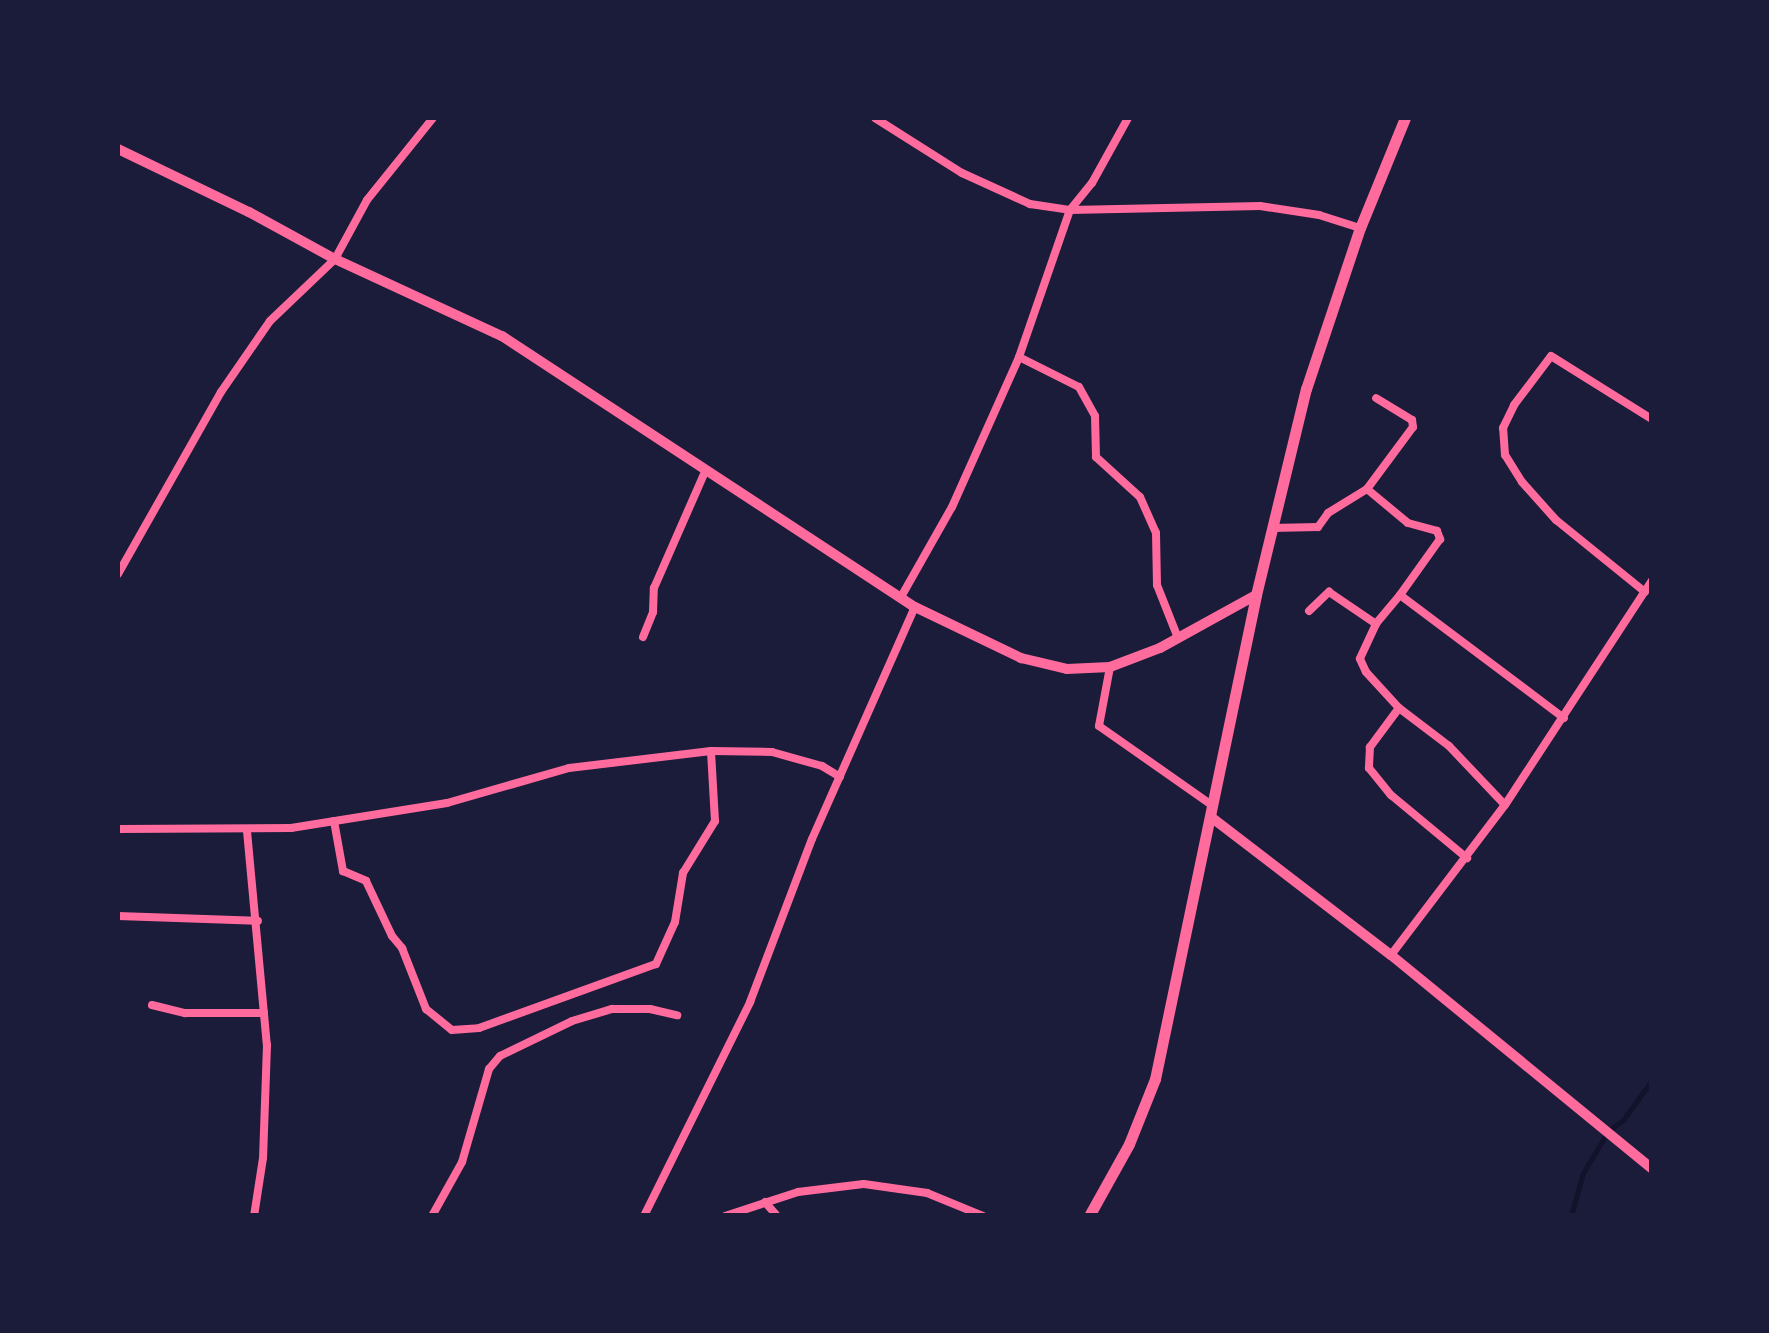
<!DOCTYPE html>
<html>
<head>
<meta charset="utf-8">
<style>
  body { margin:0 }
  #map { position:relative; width:1769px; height:1333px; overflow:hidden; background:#1b1b3a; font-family:Mulish,sans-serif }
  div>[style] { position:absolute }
  .stream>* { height:5px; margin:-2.5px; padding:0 2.5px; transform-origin:2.5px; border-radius:2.5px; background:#12122b }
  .minor>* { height:8px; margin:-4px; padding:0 4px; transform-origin:4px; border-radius:4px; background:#ff6b9d }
  .tertiary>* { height:10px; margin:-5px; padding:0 5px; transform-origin:5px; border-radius:5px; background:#ff6b9d }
  .secondary>* { height:11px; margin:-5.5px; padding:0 5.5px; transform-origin:5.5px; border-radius:5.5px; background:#ff6b9d }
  span { translate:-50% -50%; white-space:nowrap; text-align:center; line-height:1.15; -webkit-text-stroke:10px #1b1b3a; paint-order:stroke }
  .frame { position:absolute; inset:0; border:120px solid #1b1b3a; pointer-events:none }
</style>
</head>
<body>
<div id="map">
  <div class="stream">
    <div style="left:1571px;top:1216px;width:45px;rotate:-74.4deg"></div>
    <div style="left:1583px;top:1173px;width:49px;rotate:-59.2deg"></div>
    <div style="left:1608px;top:1131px;width:19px;rotate:-36deg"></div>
    <div style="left:1623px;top:1120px;width:49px;rotate:-54.1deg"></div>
  </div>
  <div class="minor">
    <div style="left:875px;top:118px;width:103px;rotate:32.3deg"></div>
    <div style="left:962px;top:173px;width:75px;rotate:24.5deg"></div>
    <div style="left:1030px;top:204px;width:40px;rotate:8.5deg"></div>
    <div style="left:1070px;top:210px;width:190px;rotate:-1.2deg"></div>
    <div style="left:1260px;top:206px;width:60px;rotate:8.7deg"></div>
    <div style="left:1319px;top:215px;width:43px;rotate:17.6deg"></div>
    <div style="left:1019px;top:357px;width:67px;rotate:26.6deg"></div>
    <div style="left:1079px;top:387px;width:33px;rotate:61deg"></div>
    <div style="left:1095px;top:416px;width:41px;rotate:88.6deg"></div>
    <div style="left:1096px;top:457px;width:59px;rotate:42.3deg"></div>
    <div style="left:1140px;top:497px;width:39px;rotate:66deg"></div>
    <div style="left:1156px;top:533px;width:52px;rotate:88.9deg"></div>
    <div style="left:1157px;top:585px;width:57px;rotate:68.4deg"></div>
    <div style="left:1367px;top:489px;width:53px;rotate:39.7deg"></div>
    <div style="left:1408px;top:523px;width:30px;rotate:15deg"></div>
    <div style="left:1437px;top:531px;width:9px;rotate:69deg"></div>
    <div style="left:1440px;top:539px;width:69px;rotate:125.5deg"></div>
    <div style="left:1400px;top:595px;width:205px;rotate:36.9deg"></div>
    <div style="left:1272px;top:528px;width:46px;rotate:-1.2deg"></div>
    <div style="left:1318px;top:527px;width:17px;rotate:-54deg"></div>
    <div style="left:1328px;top:513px;width:46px;rotate:-31.6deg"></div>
    <div style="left:1367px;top:489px;width:77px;rotate:-53.4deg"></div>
    <div style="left:1413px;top:427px;width:7px;rotate:-98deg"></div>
    <div style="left:1412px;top:420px;width:42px;rotate:-148.6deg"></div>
    <div style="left:118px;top:574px;width:209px;rotate:-60.5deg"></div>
    <div style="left:221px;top:392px;width:86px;rotate:-55.4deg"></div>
    <div style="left:270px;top:321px;width:90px;rotate:-43.6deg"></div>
    <div style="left:335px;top:259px;width:67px;rotate:-61.5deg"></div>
    <div style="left:367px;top:200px;width:105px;rotate:-51.2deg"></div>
    <div style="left:1645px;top:592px;width:114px;rotate:-141deg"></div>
    <div style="left:1556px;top:520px;width:51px;rotate:-131.8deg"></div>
    <div style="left:1522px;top:482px;width:32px;rotate:-122deg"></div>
    <div style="left:1505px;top:455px;width:27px;rotate:-94deg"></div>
    <div style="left:1503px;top:428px;width:25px;rotate:-64deg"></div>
    <div style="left:1514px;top:405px;width:61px;rotate:-52.9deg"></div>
    <div style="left:1551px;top:356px;width:119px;rotate:32deg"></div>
    <div style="left:1400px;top:595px;width:38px;rotate:130deg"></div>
    <div style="left:1376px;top:624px;width:38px;rotate:115deg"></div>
    <div style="left:1360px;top:659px;width:14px;rotate:65deg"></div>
    <div style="left:1366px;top:672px;width:49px;rotate:47.5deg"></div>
    <div style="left:1399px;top:708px;width:63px;rotate:37.2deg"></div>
    <div style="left:1449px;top:746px;width:81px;rotate:46.5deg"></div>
    <div style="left:901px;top:597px;width:103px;rotate:-60.5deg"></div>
    <div style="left:952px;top:507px;width:164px;rotate:-65.9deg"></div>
    <div style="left:1019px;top:357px;width:156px;rotate:-70.9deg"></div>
    <div style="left:1070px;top:210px;width:35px;rotate:-51deg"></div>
    <div style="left:1092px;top:183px;width:74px;rotate:-61deg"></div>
    <div style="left:1309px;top:611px;width:28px;rotate:-44deg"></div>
    <div style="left:1329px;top:592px;width:57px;rotate:34.2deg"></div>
    <div style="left:643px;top:637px;width:27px;rotate:-68deg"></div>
    <div style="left:653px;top:612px;width:24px;rotate:-88deg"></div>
    <div style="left:654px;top:588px;width:127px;rotate:-66.3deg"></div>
    <div style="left:1110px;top:667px;width:60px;rotate:100.6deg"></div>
    <div style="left:1099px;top:726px;width:138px;rotate:35deg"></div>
    <div style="left:1399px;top:708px;width:49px;rotate:126.6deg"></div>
    <div style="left:1370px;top:747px;width:21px;rotate:93deg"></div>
    <div style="left:1369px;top:768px;width:35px;rotate:51deg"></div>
    <div style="left:1391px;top:795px;width:99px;rotate:39.7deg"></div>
    <div style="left:334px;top:821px;width:51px;rotate:79.8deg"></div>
    <div style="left:343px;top:871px;width:25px;rotate:23deg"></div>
    <div style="left:366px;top:881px;width:61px;rotate:64.7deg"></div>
    <div style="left:392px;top:936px;width:16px;rotate:50deg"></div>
    <div style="left:402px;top:948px;width:66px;rotate:68.5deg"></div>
    <div style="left:426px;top:1009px;width:33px;rotate:39deg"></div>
    <div style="left:452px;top:1030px;width:27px;rotate:-4deg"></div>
    <div style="left:479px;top:1028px;width:188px;rotate:-19.9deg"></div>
    <div style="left:656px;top:964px;width:46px;rotate:-65.7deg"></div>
    <div style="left:675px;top:922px;width:50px;rotate:-80.7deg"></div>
    <div style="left:683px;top:873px;width:61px;rotate:-58.4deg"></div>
    <div style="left:715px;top:821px;width:70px;rotate:-93.3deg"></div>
    <div style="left:118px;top:829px;width:173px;rotate:-0.3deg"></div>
    <div style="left:291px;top:828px;width:158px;rotate:-9.1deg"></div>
    <div style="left:447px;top:803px;width:127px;rotate:-16deg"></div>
    <div style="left:569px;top:768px;width:143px;rotate:-6.8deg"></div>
    <div style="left:711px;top:751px;width:61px;rotate:0.9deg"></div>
    <div style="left:772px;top:752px;width:52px;rotate:15.6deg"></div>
    <div style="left:822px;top:766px;width:21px;rotate:31deg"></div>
    <div style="left:247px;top:831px;width:215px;rotate:84.7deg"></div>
    <div style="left:267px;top:1045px;width:113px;rotate:92deg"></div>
    <div style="left:263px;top:1158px;width:59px;rotate:98.8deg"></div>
    <div style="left:118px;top:916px;width:140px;rotate:2deg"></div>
    <div style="left:1391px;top:955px;width:188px;rotate:-52.8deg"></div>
    <div style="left:1505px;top:805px;width:269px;rotate:-56.8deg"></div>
    <div style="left:152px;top:1005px;width:34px;rotate:14deg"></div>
    <div style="left:185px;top:1013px;width:79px"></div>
    <div style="left:765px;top:1202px;width:18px;rotate:49deg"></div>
    <div style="left:432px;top:1216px;width:62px;rotate:-60.9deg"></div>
    <div style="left:462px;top:1162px;width:97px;rotate:-73.8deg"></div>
    <div style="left:489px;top:1069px;width:17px;rotate:-50deg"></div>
    <div style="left:500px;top:1056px;width:80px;rotate:-25.9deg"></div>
    <div style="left:572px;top:1021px;width:42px;rotate:-16.7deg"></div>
    <div style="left:612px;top:1009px;width:38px"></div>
    <div style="left:650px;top:1009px;width:28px;rotate:13deg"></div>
    <div style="left:644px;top:1216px;width:239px;rotate:-63.6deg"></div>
    <div style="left:750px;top:1002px;width:174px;rotate:-69.2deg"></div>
    <div style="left:812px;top:839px;width:254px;rotate:-66.1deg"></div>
    <div style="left:725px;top:1216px;width:77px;rotate:-18.2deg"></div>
    <div style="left:798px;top:1192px;width:66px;rotate:-6.9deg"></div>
    <div style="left:864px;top:1184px;width:64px;rotate:8.1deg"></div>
    <div style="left:927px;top:1193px;width:61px;rotate:22.3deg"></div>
  </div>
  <div class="tertiary">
    <div style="left:118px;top:149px;width:145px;rotate:25.7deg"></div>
    <div style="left:249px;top:212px;width:98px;rotate:28.7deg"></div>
    <div style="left:335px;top:259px;width:184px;rotate:24.8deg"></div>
    <div style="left:502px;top:336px;width:494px;rotate:33.3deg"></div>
    <div style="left:915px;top:607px;width:118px;rotate:25.7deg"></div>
    <div style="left:1021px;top:658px;width:47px;rotate:13.4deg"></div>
    <div style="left:1067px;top:669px;width:43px;rotate:-2.7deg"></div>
    <div style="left:1110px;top:667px;width:53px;rotate:-20.8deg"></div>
    <div style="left:1160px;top:648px;width:110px;rotate:-28.9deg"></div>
    <div style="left:1211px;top:817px;width:227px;rotate:37.5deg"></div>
    <div style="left:1391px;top:955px;width:338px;rotate:39.3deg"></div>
  </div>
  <div class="secondary">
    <div style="left:1089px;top:1216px;width:82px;rotate:-60.9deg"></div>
    <div style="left:1129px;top:1144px;width:70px;rotate:-68.2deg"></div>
    <div style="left:1155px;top:1079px;width:494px;rotate:-78.2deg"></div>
    <div style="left:1256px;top:595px;width:212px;rotate:-76.4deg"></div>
    <div style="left:1306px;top:389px;width:170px;rotate:-71.5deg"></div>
    <div style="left:1360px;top:228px;width:119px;rotate:-67.8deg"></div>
  </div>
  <div class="frame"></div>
</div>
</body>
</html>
